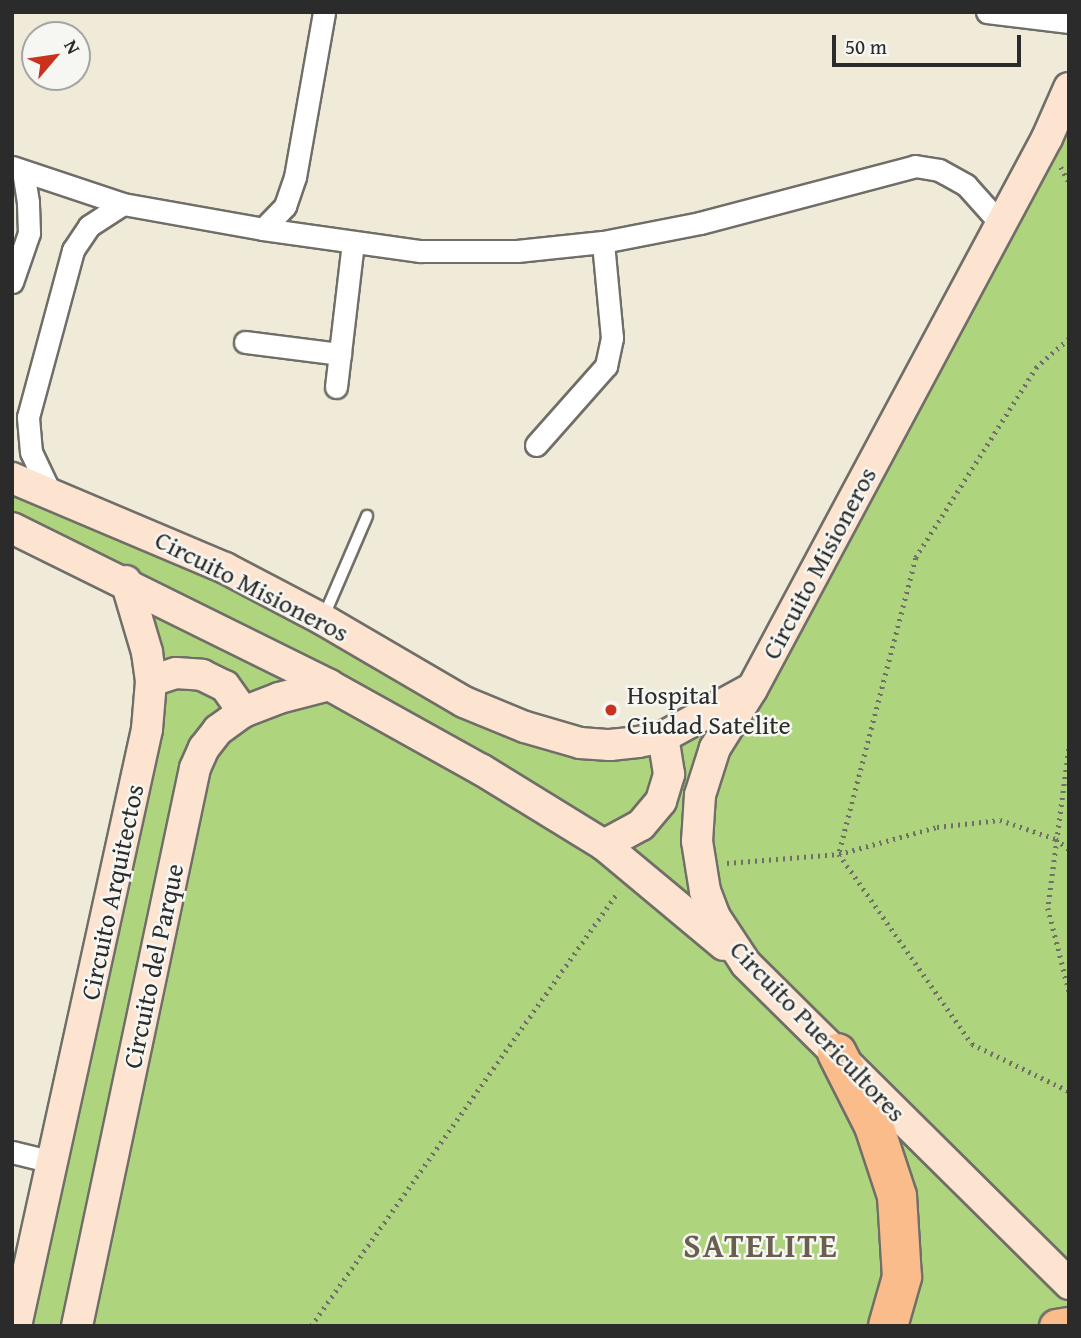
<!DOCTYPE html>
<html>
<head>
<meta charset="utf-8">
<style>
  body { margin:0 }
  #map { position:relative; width:1081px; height:1338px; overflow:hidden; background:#efebd8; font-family:"Gentium Book Plus",serif }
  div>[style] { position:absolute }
  .green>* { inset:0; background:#aed47d }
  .path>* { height:4.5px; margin-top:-2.25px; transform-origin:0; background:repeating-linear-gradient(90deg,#706e68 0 2px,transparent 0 7px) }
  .roads { filter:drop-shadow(2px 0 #706e68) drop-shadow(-2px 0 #706e68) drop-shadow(0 2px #706e68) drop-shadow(0 -2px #706e68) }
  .lane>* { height:10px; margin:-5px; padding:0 5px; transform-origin:5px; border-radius:5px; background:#fff }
  .street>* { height:21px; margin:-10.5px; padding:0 10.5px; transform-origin:10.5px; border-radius:10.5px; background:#fff }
  .secondary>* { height:30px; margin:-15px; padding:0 15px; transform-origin:15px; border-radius:15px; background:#fde4d0 }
  .primary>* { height:33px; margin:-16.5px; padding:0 16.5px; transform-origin:16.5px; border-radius:16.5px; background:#f9bc8a }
  .highway>* { height:38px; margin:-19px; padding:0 19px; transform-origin:19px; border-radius:19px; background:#f9bc8a }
  .dots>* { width:19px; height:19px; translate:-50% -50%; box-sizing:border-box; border:4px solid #f6f6f2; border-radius:50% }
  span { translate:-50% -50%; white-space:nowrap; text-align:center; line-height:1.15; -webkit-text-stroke:5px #f6f6f2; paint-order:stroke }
  .street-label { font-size:26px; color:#2b2b2b }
  .poi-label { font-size:26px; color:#2b2b2b }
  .left { translate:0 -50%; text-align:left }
  .district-label { font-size:33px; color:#6a5e4f; font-weight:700; letter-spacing:2px }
  .frame { position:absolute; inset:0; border:14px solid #2b2b2b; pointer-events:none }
  .north { position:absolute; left:21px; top:21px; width:70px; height:70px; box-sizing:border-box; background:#f6f6f2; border:2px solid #a5a5a2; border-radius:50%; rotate:61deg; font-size:19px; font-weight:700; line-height:28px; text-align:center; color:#2b2b2b }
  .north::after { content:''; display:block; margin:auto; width:24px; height:32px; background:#c8321e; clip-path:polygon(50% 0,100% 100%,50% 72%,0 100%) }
  .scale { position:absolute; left:832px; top:35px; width:189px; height:32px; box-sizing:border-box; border:4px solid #2b2b2b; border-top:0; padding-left:9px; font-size:21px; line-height:24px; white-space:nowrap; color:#2b2b2b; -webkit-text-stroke:5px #f6f6f2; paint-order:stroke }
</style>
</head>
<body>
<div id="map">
  <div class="green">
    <div style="clip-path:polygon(1069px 114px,1069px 1326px,24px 1326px,159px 736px,134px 581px,12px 525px,12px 466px,579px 753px,756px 690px,789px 625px,919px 412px,1022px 205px,1060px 147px)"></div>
  </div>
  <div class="path">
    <div style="left:1061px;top:167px;width:18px;rotate:63deg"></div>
    <div style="left:1069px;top:339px;width:43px;rotate:138.8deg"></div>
    <div style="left:1037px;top:367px;width:226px;rotate:122.4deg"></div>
    <div style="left:916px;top:558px;width:306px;rotate:104.6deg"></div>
    <div style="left:839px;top:854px;width:232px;rotate:55deg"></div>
    <div style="left:972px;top:1044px;width:108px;rotate:25.9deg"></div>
    <div style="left:1069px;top:749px;width:160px;rotate:97.5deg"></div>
    <div style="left:1048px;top:908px;width:86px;rotate:75.8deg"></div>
    <div style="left:727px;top:863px;width:112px;rotate:-4.6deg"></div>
    <div style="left:839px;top:854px;width:102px;rotate:-15.4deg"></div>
    <div style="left:937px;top:827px;width:63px;rotate:-6.3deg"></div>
    <div style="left:1000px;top:820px;width:59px;rotate:18.7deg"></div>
    <div style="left:1056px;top:839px;width:16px;rotate:38deg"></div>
    <div style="left:311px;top:1326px;width:532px;rotate:-54.73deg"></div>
  </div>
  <div class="roads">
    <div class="lane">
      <div style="left:324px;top:616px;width:109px;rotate:-66.7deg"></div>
    </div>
    <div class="street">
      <div style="left:987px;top:12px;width:83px;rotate:7deg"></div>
      <div style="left:12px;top:167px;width:117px;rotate:18.4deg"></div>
      <div style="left:123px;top:204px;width:142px;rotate:10.1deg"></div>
      <div style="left:263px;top:229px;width:159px;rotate:8deg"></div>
      <div style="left:420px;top:251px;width:97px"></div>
      <div style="left:517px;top:251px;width:86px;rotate:-6deg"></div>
      <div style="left:603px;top:242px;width:99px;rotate:-11.1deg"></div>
      <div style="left:700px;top:223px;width:222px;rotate:-14.8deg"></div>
      <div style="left:915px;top:166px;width:24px;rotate:9deg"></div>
      <div style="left:939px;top:170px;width:31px;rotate:29deg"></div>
      <div style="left:966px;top:185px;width:51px;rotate:48.2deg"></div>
      <div style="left:263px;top:229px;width:32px;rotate:-46deg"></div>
      <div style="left:285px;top:206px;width:31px;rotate:-71deg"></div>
      <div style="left:295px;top:177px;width:168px;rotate:-80deg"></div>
      <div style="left:12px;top:282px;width:52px;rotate:-70.9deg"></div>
      <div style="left:29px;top:233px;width:31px;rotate:-92deg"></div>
      <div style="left:28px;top:202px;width:31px;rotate:-99deg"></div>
      <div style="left:245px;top:342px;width:96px;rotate:7.2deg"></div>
      <div style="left:336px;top:387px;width:145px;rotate:-83.3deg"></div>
      <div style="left:536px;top:445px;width:106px;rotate:-48.5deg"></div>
      <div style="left:606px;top:366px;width:29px;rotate:-78deg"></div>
      <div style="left:612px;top:338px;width:96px;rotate:-95.4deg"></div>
      <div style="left:50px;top:492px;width:44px;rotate:-115.4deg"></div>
      <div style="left:31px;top:452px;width:35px;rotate:-95deg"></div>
      <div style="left:28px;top:417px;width:173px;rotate:-74.9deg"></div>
      <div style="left:73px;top:250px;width:29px;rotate:-56deg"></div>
      <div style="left:89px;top:226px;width:40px;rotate:-32.9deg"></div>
      <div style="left:12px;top:1152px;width:42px;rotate:13.7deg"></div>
    </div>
    <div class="secondary">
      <div style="left:1069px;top:88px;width:55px;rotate:113.7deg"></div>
      <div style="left:1047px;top:138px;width:625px;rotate:118.16deg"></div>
      <div style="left:752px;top:689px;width:70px;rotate:122.1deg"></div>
      <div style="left:715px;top:748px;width:49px;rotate:107.7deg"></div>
      <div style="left:700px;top:795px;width:46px;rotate:93.7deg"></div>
      <div style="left:697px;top:841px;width:51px;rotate:80.9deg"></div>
      <div style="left:705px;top:891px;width:28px;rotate:69deg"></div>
      <div style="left:715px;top:917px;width:56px;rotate:56.6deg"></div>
      <div style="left:746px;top:964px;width:455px;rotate:44.7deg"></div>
      <div style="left:12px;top:478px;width:231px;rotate:22.9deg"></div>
      <div style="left:225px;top:568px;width:110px;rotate:27.7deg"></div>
      <div style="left:322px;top:619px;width:164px;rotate:30.3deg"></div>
      <div style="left:464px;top:702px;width:66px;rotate:22.3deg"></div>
      <div style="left:525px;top:727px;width:57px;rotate:16.2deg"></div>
      <div style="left:580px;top:743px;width:30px;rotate:4deg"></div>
      <div style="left:610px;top:745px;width:28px;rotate:-6deg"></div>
      <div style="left:638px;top:742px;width:25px;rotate:-11deg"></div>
      <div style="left:663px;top:737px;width:98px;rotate:-28.7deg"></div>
      <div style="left:12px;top:528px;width:354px;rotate:26.3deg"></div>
      <div style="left:329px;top:685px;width:175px;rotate:29.1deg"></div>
      <div style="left:482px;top:770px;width:143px;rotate:31.6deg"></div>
      <div style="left:604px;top:845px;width:156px;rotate:39.8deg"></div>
      <div style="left:151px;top:681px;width:26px;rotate:-18deg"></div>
      <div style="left:176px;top:673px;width:26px;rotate:4deg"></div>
      <div style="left:202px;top:675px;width:25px;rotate:26deg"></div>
      <div style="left:225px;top:686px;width:32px;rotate:55deg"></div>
      <div style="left:604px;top:845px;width:42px;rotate:-28.4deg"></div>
      <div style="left:641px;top:825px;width:31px;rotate:-50deg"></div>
      <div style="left:661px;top:801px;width:28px;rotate:-73deg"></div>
      <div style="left:669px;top:774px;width:37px;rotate:-99deg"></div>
      <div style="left:16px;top:1326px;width:611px;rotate:-77.62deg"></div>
      <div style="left:147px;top:729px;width:48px;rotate:-85.2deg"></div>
      <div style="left:151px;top:681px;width:29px;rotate:-98deg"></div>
      <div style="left:147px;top:652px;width:74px;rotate:-106.5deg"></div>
      <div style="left:77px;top:1326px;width:570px;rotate:-78.06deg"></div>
      <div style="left:195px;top:768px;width:22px;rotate:-66deg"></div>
      <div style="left:204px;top:748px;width:23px;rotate:-52deg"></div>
      <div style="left:218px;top:730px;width:31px;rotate:-36deg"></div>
      <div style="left:243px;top:712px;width:39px;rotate:-21deg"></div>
      <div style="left:279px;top:698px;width:52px;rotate:-14.6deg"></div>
    </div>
    <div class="primary">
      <div style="left:1056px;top:1326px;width:13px;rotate:-9deg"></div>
    </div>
    <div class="highway">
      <div style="left:837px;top:1053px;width:82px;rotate:63.1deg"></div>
      <div style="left:874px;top:1126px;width:74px;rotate:71.8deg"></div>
      <div style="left:897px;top:1196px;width:81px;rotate:86.5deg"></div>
      <div style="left:902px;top:1277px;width:51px;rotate:105.9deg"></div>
    </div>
  </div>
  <div class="dots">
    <div style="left:611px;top:710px;background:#c8321e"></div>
  </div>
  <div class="street-label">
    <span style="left:819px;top:563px;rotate:-62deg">Circuito Misioneros</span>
    <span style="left:252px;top:586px;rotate:27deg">Circuito Misioneros</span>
    <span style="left:112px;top:892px;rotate:-78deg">Circuito Arquitectos</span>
    <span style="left:153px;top:966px;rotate:-78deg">Circuito del Parque</span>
    <span style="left:818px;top:1031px;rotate:46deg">Circuito Puericultores</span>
  </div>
  <div class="poi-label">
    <span class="left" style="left:627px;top:710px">Hospital<br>Ciudad Satelite</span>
  </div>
  <div class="district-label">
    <span style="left:761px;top:1246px">SATELITE</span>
  </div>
  <div class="frame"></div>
  <div class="north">N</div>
  <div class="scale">50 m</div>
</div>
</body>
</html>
